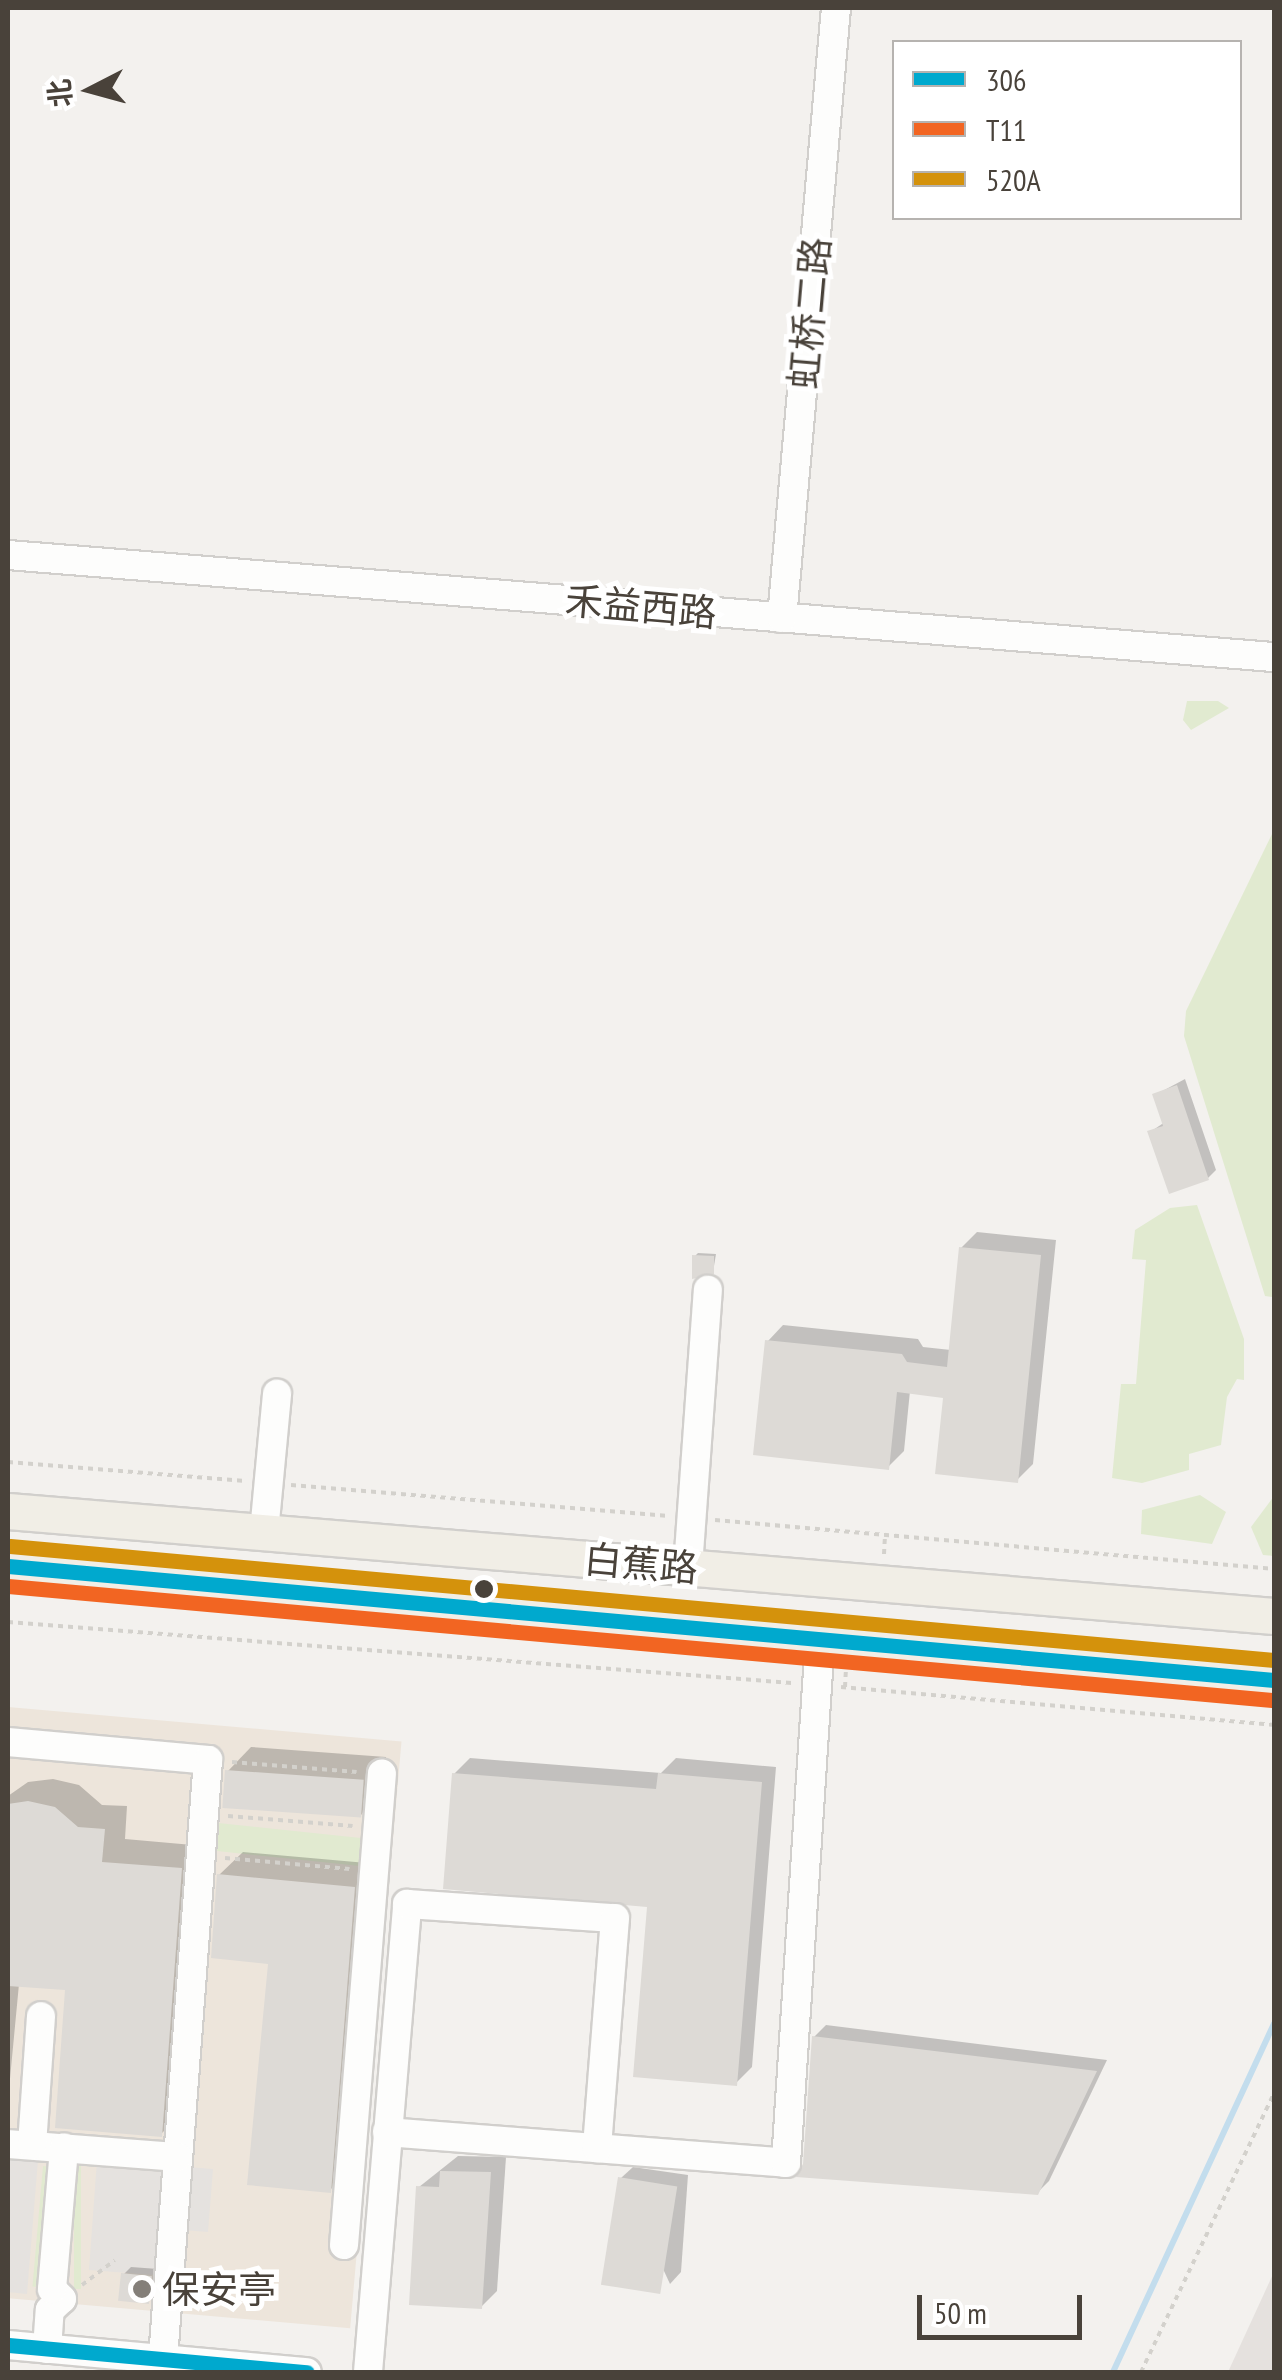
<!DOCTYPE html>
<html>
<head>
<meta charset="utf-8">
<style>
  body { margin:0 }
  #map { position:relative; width:1282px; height:2380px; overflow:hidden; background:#f3f1ee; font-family:"PT Sans Narrow","Noto Sans SC",sans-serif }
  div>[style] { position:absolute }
  .commercial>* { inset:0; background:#ede5db; transform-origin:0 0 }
  .industrial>* { inset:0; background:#e5e1de }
  .green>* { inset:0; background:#e1ead0; transform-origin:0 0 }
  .parking>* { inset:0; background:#e5e2df }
  .shadow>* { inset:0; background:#0003 }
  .stream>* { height:6px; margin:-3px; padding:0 3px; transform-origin:3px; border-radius:3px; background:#c3dded }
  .building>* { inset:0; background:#dddad6; transform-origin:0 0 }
  .path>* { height:4px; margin-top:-2px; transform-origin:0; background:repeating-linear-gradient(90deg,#d3d1cc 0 5px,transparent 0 10px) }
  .roads { filter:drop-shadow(2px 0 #d1cfcc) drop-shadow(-2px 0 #d1cfcc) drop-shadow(0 2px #d1cfcc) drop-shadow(0 -2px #d1cfcc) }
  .minor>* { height:28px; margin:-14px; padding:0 14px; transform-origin:14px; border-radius:14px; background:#fdfdfc }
  .major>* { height:35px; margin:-17.5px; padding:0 17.5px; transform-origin:17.5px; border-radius:17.5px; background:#f1eee6 }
  .bus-1>* { height:15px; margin:-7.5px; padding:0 7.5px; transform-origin:7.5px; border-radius:7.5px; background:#00a9ce }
  .bus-2>* { height:15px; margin:-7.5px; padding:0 7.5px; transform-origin:7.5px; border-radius:7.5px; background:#f26522 }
  .bus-3>* { height:15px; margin:-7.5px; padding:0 7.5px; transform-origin:7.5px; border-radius:7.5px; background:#d4920c }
  .dots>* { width:28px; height:28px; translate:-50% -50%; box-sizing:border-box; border:5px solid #fff; border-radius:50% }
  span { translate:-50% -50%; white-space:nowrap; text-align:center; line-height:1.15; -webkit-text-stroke:10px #fff; paint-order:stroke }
  .street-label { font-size:38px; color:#49423a }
  .poi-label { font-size:38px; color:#49423a }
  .left { translate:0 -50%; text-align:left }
  .frame { position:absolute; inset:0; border:10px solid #49423a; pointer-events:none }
  .legend { position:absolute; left:892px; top:40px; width:350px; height:180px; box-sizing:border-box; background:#fff; border:2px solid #b6b3b0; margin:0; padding:12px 18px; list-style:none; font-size:30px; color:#49423a }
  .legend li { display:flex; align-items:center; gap:20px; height:50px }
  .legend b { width:50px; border:2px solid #b6b3b0 }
  .north { position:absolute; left:40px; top:40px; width:100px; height:100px; -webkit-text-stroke:8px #fff; paint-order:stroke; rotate:264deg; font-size:28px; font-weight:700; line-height:40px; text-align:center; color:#49423a }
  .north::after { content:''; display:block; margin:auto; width:35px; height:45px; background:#49423a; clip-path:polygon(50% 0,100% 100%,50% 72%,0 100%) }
  .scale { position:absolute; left:917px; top:2295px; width:165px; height:45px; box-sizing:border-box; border:5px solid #49423a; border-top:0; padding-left:12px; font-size:30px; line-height:35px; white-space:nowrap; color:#49423a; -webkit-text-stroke:8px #fff; paint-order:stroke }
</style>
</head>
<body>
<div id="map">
  <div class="commercial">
    <div style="left:8px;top:1707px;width:395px;height:589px;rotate:5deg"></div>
  </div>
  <div class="industrial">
    <div style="clip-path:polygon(1274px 2272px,1274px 2372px,1228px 2372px)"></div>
  </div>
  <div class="green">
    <div style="clip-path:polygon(1187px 701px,1218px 701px,1229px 708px,1191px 730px,1183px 720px)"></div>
    <div style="clip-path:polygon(1274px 830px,1274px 1293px,1273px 1297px,1265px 1296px,1184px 1036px,1186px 1011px)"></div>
    <div style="clip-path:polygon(1197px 1205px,1244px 1339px,1244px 1380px,1237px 1379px,1227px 1397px,1221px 1445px,1189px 1454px,1189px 1470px,1142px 1483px,1112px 1478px,1121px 1384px,1136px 1384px,1146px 1260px,1132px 1259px,1135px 1230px,1170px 1208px)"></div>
    <div style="clip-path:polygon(1200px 1495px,1226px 1512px,1212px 1544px,1141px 1534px,1142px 1510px)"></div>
    <div style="clip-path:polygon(1274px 1496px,1274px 1556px,1263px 1555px,1251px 1527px)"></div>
    <div style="left:218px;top:1823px;width:146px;height:28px;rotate:6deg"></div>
    <div style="left:43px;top:2166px;width:11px;height:121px;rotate:5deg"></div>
    <div style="left:74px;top:2166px;width:7px;height:123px"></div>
  </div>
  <div class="parking">
    <div style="clip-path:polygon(8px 2158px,38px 2160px,27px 2294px,8px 2292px)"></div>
    <div style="clip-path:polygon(97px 2160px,213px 2169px,208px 2232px,171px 2229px,167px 2276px,89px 2270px)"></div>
  </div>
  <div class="shadow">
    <div style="clip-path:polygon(1185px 1079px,1216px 1170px,1208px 1178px,1150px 1132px,1165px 1122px,1155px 1095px)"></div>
    <div style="clip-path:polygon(977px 1232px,1056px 1240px,1033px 1464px,1017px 1480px,946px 1395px,910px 1391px,904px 1451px,888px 1467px,768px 1341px,783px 1325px,918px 1339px,923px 1347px,951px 1350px,961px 1248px)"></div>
    <div style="clip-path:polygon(698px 1253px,716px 1254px,713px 1272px,695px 1256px)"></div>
    <div style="clip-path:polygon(251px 1747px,386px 1757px,383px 1792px,360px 1816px,228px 1771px)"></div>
    <div style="clip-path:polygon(470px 1758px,661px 1773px,676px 1758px,776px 1767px,752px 2067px,736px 2083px,649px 1905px,454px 1774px)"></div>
    <div style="clip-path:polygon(53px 1779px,79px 1785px,102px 1805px,127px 1806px,125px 1839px,204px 1846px,184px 2111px,161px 2134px,68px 1988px,19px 1984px,8px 2100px,8px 1796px,28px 1782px)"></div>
    <div style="clip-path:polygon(243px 1852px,378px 1864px,353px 2167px,330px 2190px,270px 1961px,219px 1875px)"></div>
    <div style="clip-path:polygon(826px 2025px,1107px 2060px,1049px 2181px,1037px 2193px,806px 2165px,814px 2037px)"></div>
    <div style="clip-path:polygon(458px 2156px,506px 2157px,497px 2291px,481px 2307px,419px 2187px)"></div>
    <div style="clip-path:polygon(633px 2167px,688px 2175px,681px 2272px,670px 2284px,621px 2178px)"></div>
    <div style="clip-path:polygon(131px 2267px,158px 2269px,156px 2294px,149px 2301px,124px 2274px)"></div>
  </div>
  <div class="stream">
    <div style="left:1113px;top:2372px;width:384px;rotate:-65.2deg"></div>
  </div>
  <div class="building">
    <div style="clip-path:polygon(1177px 1085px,1209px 1180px,1169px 1194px,1147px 1131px,1163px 1126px,1152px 1094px)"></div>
    <div style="clip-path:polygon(959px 1247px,1041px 1255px,1018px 1483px,935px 1474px,943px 1398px,897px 1392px,889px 1470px,753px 1455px,765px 1340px,902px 1354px,907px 1362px,947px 1367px)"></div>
    <div style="clip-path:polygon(692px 1255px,714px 1256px,714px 1274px,692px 1279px)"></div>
    <div style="left:225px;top:1770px;width:139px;height:38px;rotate:4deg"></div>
    <div style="clip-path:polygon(452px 1773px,656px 1789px,658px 1773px,762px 1782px,737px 2086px,633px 2077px,647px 1907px,443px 1889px)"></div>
    <div style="clip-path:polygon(28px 1801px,55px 1807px,78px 1827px,105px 1829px,102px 1862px,182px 1868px,162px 2137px,55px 2128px,65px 1990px,8px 1986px,8px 1804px)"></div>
    <div style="clip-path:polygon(217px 1874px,355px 1887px,331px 2193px,247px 2185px,268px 1964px,211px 1958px)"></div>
    <div style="clip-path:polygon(812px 2036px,1097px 2071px,1038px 2195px,796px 2177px,803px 2164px)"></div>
    <div style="clip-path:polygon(440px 2171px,491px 2172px,482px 2309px,409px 2305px,416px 2186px,439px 2187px)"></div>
    <div style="left:618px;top:2177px;width:60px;height:109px;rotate:9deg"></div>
    <div style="left:121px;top:2273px;width:31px;height:28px;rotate:6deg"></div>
  </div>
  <div class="path">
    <div style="left:8px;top:1462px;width:235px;rotate:4.6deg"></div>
    <div style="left:291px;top:1485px;width:376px;rotate:4.7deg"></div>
    <div style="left:715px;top:1520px;width:561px;rotate:5.01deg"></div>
    <div style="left:884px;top:1554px;width:20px;rotate:-87deg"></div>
    <div style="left:8px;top:1622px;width:786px;rotate:4.45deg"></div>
    <div style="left:841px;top:1687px;width:435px;rotate:5deg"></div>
    <div style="left:845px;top:1687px;width:20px;rotate:-87deg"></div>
    <div style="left:232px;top:1762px;width:125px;rotate:4.6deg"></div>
    <div style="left:228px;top:1816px;width:125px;rotate:4.6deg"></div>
    <div style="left:225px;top:1858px;width:125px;rotate:5deg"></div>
    <div style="left:82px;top:2285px;width:41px;rotate:-37.1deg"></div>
    <div style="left:1141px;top:2372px;width:309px;rotate:-64.5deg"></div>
  </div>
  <div class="roads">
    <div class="minor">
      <div style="left:8px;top:555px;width:1270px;rotate:4.61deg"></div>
      <div style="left:782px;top:618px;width:612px;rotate:-84.94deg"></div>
      <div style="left:264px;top:1532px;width:139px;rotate:-84.6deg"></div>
      <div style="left:688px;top:1567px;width:278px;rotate:-85.9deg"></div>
      <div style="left:8px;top:1742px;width:201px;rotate:5.1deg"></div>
      <div style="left:208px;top:1760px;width:601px;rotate:94.3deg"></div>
      <div style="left:387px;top:2132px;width:400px;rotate:4.4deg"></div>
      <div style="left:786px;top:2163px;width:524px;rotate:-86.28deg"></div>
      <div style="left:8px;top:2144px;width:170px;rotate:4.4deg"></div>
      <div style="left:32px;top:2145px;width:129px;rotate:-86deg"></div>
      <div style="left:344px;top:2245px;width:473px;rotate:-85.4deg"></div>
      <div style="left:8px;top:2345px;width:300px;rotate:5.2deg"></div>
      <div style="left:47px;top:2349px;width:39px;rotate:-86deg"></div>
      <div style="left:50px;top:2310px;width:16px;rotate:-43deg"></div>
      <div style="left:62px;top:2299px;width:14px;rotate:-135deg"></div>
      <div style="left:52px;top:2289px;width:142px;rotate:-85.1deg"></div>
      <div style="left:368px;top:2372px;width:470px;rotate:-85.2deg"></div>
      <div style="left:407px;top:1904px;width:208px;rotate:3.9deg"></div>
      <div style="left:615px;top:1918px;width:231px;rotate:94.5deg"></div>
    </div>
    <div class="major">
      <div style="left:8px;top:1511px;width:1270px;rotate:4.74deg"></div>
      <div style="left:8px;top:1566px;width:1271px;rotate:5.15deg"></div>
    </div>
  </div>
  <div class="bus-1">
    <div style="left:8px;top:1566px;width:1271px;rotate:5.15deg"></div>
    <div style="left:8px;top:2345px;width:300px;rotate:5.2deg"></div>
  </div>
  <div class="bus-2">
    <div style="left:8px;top:1586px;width:1269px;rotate:5.15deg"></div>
  </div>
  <div class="bus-3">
    <div style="left:10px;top:1546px;width:1269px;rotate:5.15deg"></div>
  </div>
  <div class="dots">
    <div style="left:484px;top:1589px;background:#49423a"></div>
    <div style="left:142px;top:2289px;background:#847f79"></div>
  </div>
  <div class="street-label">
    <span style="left:809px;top:313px;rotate:-85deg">虹桥二路</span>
    <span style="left:641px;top:606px;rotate:5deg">禾益西路</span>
    <span style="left:641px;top:1563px;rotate:5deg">白蕉路</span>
  </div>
  <div class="poi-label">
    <span class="left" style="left:162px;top:2289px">保安亭</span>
  </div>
  <div class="frame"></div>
  <ul class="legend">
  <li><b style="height:12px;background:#00a9ce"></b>306</li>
  <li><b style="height:12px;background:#f26522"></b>T11</li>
  <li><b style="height:12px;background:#d4920c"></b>520A</li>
  </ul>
  <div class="north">北</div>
  <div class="scale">50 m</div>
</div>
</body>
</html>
